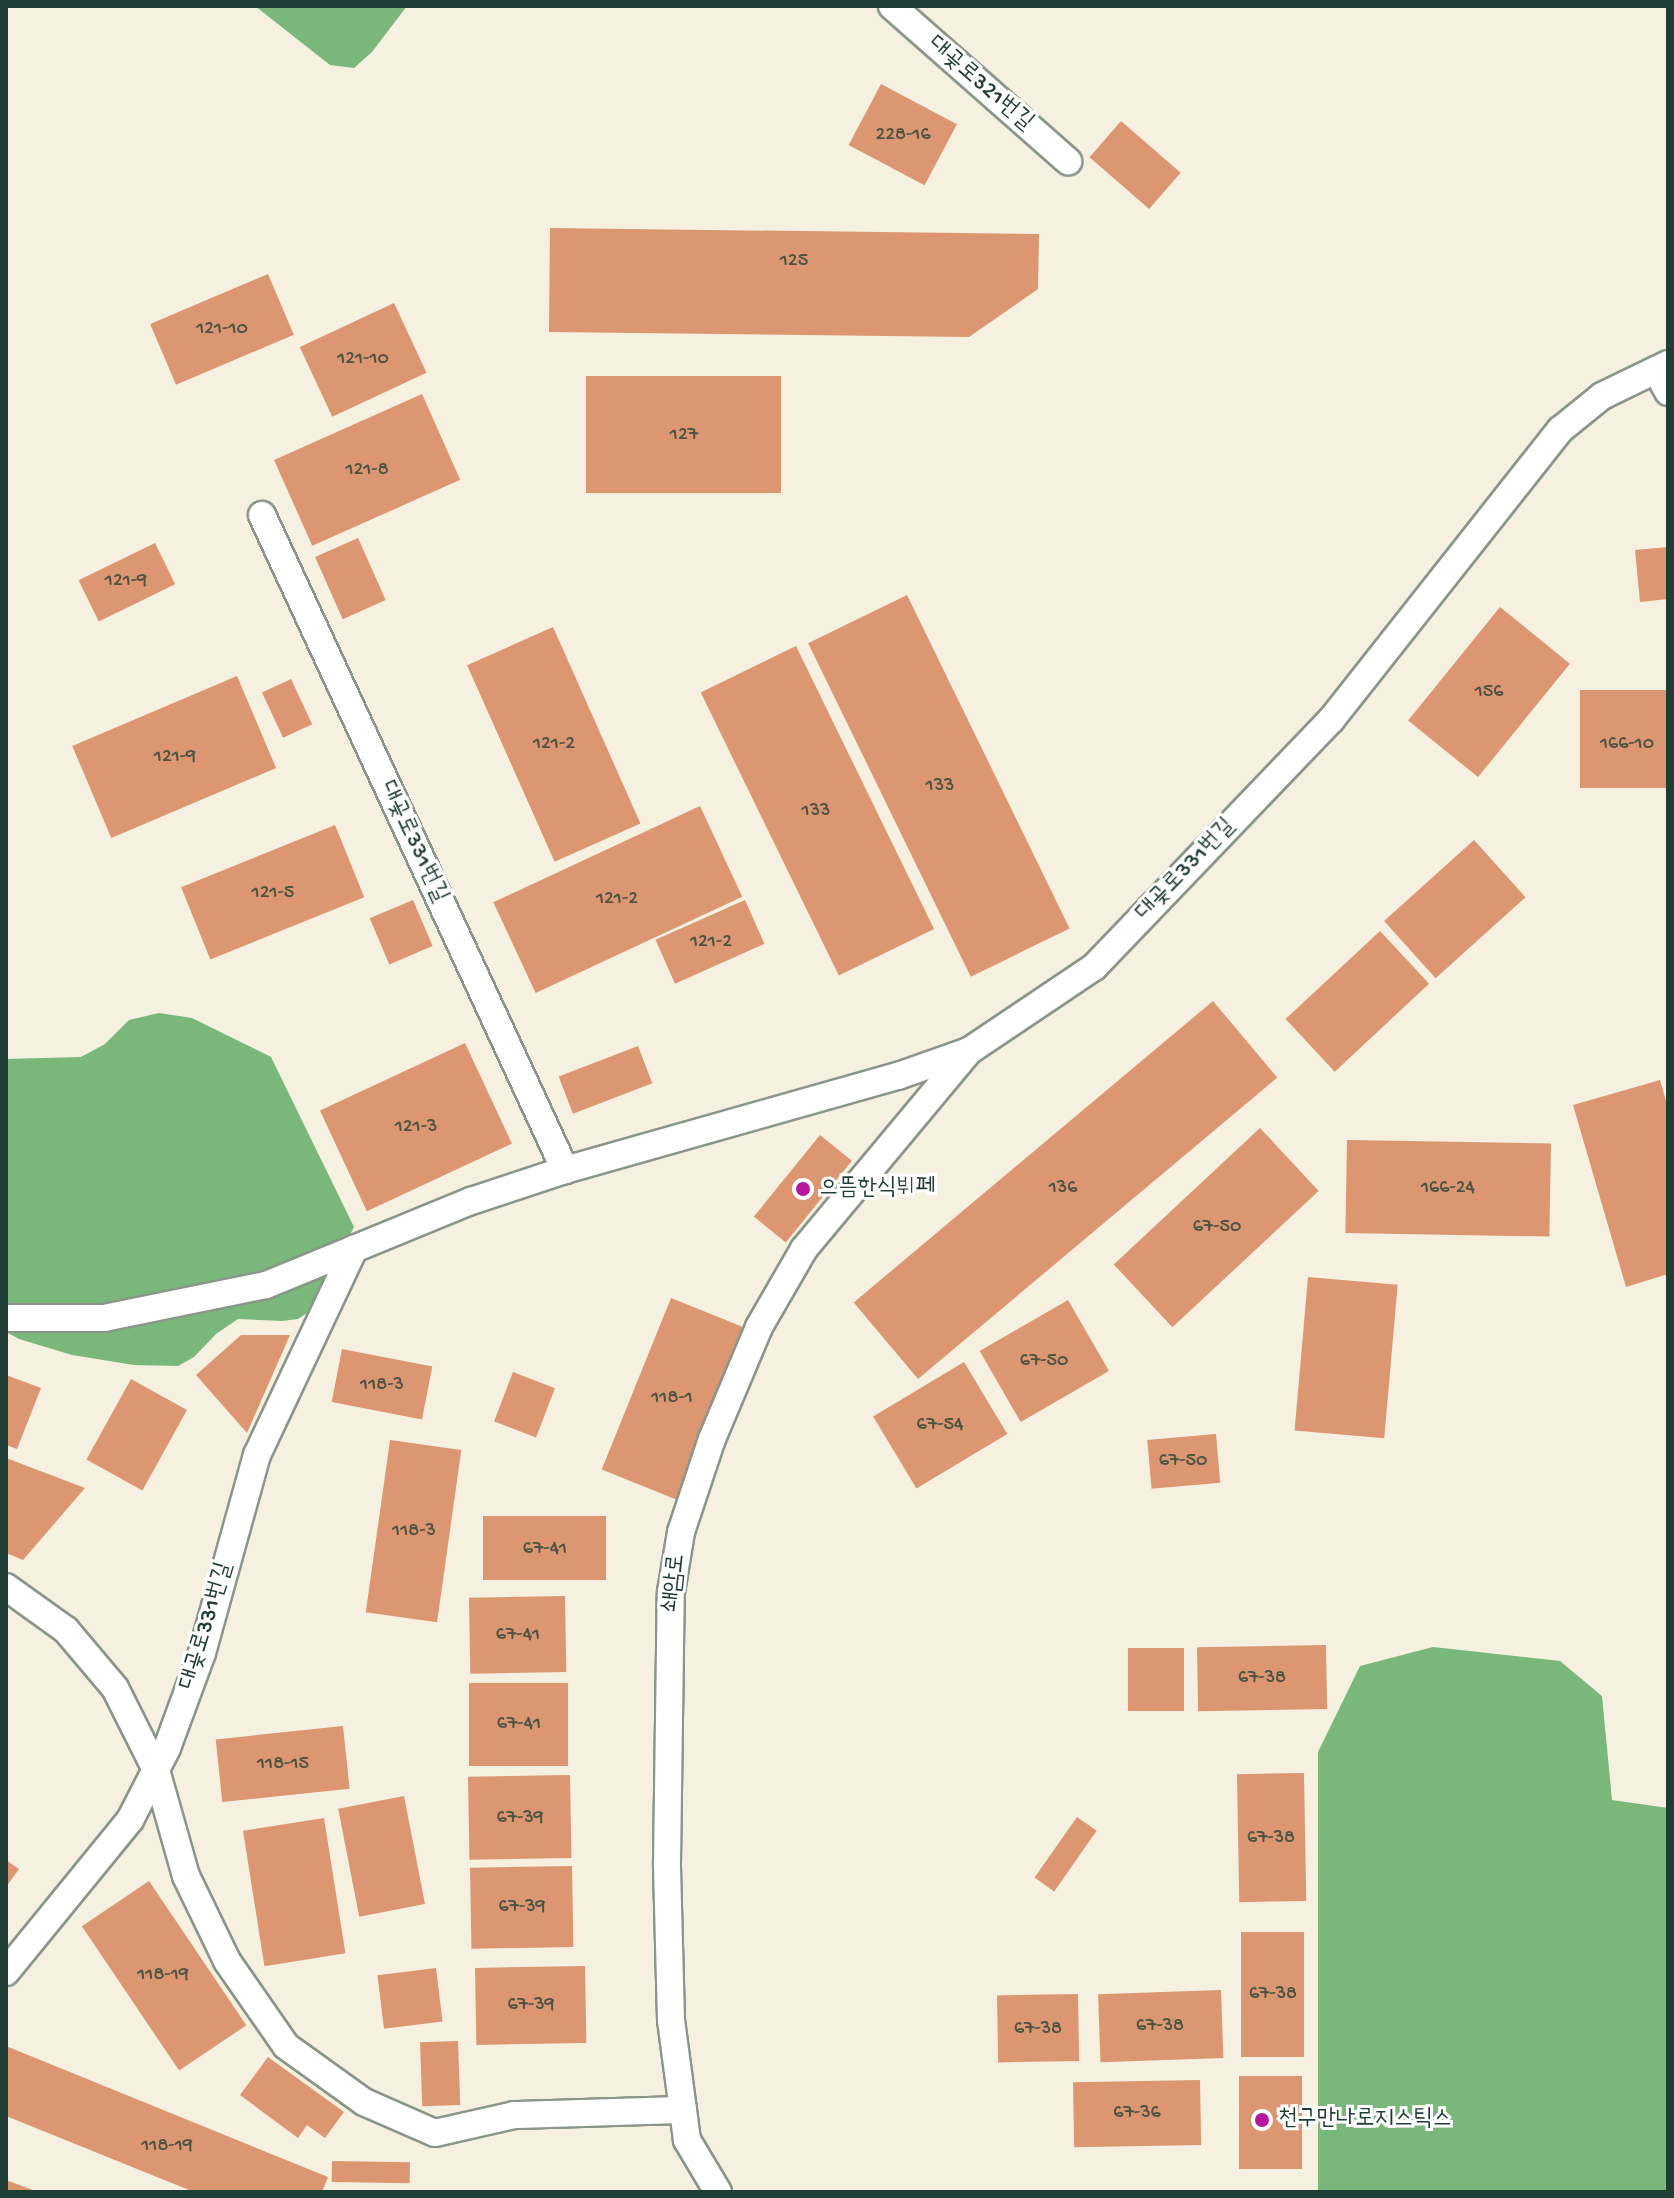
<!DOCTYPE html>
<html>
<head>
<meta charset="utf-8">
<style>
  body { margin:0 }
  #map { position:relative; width:1674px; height:2198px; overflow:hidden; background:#f5f0df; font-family:"Gochi Hand","Poor Story",sans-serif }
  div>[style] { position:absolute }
  .forest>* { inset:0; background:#79b87a }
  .building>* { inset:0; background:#dc9772; transform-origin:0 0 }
  .roads { filter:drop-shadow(2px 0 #8a968a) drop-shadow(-2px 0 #8a968a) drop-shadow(0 2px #8a968a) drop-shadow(0 -2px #8a968a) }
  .service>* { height:26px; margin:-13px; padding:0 13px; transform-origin:13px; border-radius:13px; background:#fff }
  .dots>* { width:22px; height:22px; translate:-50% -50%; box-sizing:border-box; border:4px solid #fff; border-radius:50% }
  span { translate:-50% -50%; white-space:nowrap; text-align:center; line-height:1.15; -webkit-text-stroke:6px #fff; paint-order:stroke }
  .number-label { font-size:20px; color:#4e5444 }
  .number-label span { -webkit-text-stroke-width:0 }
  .street-label { font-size:24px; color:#1f3d34 }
  .poi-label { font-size:24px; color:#1f3d34 }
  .left { translate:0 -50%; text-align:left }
  .frame { position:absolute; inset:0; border:8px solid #1f3d34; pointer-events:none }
</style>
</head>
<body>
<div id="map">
  <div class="forest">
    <div style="clip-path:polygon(255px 6px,407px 6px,372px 52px,354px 68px,330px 65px)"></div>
    <div style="clip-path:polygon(159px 1013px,192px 1018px,271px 1057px,354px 1227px,310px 1311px,298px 1319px,282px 1321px,238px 1319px,216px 1334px,194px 1357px,178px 1366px,134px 1365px,72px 1355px,19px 1339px,6px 1332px,6px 1059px,81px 1057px,105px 1044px,129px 1020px)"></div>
    <div style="clip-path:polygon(1433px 1647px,1560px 1661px,1602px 1696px,1612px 1800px,1668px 1808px,1668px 2192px,1318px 2192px,1318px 1752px,1360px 1666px)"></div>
  </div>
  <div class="building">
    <div style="left:881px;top:84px;width:86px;height:69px;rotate:28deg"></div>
    <div style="left:1121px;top:121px;width:79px;height:48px;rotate:41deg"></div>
    <div style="clip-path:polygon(550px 228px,1039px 234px,1038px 289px,969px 337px,549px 332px)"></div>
    <div style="left:268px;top:274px;width:66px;height:128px;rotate:67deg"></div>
    <div style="left:394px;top:303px;width:77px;height:104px;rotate:65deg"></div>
    <div style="left:781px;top:376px;width:117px;height:195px;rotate:90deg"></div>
    <div style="left:422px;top:394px;width:94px;height:162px;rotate:66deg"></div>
    <div style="left:358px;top:538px;width:68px;height:47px;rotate:66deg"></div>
    <div style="left:155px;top:543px;width:46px;height:85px;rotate:64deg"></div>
    <div style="clip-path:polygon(1668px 547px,1668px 599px,1640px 602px,1635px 550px)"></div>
    <div style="left:907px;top:595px;width:371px;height:110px;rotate:64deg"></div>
    <div style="left:1500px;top:607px;width:90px;height:146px;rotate:39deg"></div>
    <div style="left:553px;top:627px;width:215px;height:94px;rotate:66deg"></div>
    <div style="left:796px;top:646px;width:315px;height:106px;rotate:64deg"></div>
    <div style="left:237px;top:676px;width:100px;height:179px;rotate:67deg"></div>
    <div style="left:291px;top:679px;width:50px;height:32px;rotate:65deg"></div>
    <div style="left:1668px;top:690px;width:98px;height:88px;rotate:90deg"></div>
    <div style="left:700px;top:806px;width:100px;height:228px;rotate:65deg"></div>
    <div style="left:335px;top:825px;width:78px;height:166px;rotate:68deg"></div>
    <div style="left:1474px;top:840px;width:77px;height:121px;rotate:48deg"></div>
    <div style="left:413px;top:900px;width:50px;height:47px;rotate:67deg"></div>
    <div style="left:745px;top:900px;width:48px;height:98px;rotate:66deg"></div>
    <div style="left:1380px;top:931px;width:72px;height:129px;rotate:47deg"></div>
    <div style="left:1213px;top:1001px;width:100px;height:469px;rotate:50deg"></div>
    <div style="left:465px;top:1043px;width:111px;height:160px;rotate:65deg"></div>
    <div style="left:638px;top:1046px;width:40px;height:85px;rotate:69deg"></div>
    <div style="clip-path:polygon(1660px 1080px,1668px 1108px,1668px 1274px,1626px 1287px,1573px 1105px)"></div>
    <div style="left:1260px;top:1128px;width:86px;height:200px;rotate:47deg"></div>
    <div style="left:820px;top:1135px;width:41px;height:105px;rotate:39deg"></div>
    <div style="left:1347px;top:1140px;width:204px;height:93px;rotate:1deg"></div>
    <div style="left:1308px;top:1277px;width:90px;height:154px;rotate:5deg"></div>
    <div style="left:671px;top:1298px;width:81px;height:185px;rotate:22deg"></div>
    <div style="left:1068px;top:1300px;width:82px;height:102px;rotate:60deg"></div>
    <div style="clip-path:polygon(241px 1335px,290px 1335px,247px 1433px,196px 1375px)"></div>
    <div style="left:342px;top:1349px;width:92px;height:54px;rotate:11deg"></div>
    <div style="left:964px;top:1362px;width:84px;height:106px;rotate:59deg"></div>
    <div style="left:513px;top:1372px;width:45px;height:53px;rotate:21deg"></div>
    <div style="clip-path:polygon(6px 1375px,41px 1388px,17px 1449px,6px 1445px)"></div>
    <div style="left:131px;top:1379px;width:64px;height:92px;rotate:29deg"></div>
    <div style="left:1216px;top:1434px;width:49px;height:69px;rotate:85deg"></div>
    <div style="left:390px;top:1440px;width:72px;height:174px;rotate:8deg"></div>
    <div style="clip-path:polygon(6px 1458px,85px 1488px,23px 1560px,6px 1553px)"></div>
    <div style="left:483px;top:1516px;width:123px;height:64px"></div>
    <div style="left:565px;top:1596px;width:76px;height:96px;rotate:89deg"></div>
    <div style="left:1326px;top:1645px;width:64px;height:129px;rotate:89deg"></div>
    <div style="left:1128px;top:1648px;width:56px;height:63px"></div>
    <div style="left:469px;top:1683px;width:99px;height:83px"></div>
    <div style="left:343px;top:1726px;width:63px;height:128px;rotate:84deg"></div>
    <div style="left:1304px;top:1773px;width:128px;height:67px;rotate:89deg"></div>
    <div style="left:570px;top:1775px;width:83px;height:102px;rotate:89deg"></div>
    <div style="left:404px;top:1796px;width:110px;height:67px;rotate:79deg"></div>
    <div style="left:1077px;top:1817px;width:24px;height:74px;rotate:35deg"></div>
    <div style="left:324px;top:1818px;width:137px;height:82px;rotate:81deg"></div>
    <div style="clip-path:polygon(6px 1860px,19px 1869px,6px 1887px)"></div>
    <div style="left:572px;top:1866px;width:81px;height:102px;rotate:89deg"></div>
    <div style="left:149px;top:1881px;width:174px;height:81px;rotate:56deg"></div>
    <div style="left:1241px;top:1932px;width:63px;height:125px"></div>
    <div style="left:585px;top:1966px;width:77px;height:110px;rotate:89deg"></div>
    <div style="left:436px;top:1968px;width:54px;height:59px;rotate:83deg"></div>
    <div style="left:1221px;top:1990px;width:68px;height:123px;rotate:88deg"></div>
    <div style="left:1078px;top:1994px;width:67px;height:81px;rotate:89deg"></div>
    <div style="left:458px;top:2041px;width:64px;height:38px;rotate:88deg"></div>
    <div style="clip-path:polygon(6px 2046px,328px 2177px,322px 2192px,194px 2192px,6px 2116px)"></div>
    <div style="clip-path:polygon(268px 2057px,344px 2112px,325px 2138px,307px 2125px,298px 2138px,240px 2095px)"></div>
    <div style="left:1239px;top:2076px;width:63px;height:93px"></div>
    <div style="left:1200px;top:2080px;width:65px;height:127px;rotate:89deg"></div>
    <div style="left:332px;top:2161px;width:78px;height:21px;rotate:1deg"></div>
    <div style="clip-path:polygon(6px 2180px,38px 2192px,6px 2192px)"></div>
  </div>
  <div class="roads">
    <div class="service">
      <div style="left:892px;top:6px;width:235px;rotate:41.4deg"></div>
      <div style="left:1656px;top:370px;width:25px;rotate:61deg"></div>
      <div style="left:262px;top:515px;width:722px;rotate:65.17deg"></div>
      <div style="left:6px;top:1318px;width:98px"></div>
      <div style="left:104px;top:1318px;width:165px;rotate:-11.5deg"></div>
      <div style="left:266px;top:1285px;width:222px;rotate:-22.3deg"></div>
      <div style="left:471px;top:1201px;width:99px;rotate:-18.3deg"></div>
      <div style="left:565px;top:1170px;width:346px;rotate:-15.8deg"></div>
      <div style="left:898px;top:1076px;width:75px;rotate:-19.4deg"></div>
      <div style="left:969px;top:1051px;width:151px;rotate:-33.9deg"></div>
      <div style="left:1094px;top:967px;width:342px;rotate:-46.2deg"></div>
      <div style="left:1331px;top:720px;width:370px;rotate:-51.7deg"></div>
      <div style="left:1560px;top:430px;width:54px;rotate:-39deg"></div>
      <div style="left:1602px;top:396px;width:73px;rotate:-25.9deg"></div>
      <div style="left:6px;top:1587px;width:74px;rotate:35.6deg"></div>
      <div style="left:66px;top:1630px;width:76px;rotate:49.8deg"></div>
      <div style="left:115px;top:1688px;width:92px;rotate:63.4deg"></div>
      <div style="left:156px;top:1770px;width:110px;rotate:74.2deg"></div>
      <div style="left:186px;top:1876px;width:94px;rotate:64.2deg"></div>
      <div style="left:227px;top:1961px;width:103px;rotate:55.2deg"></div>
      <div style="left:286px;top:2046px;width:96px;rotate:35.7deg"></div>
      <div style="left:364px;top:2102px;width:77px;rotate:23.6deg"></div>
      <div style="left:435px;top:2133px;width:81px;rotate:-12.8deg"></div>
      <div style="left:514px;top:2115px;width:169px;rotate:-1.7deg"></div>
      <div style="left:6px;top:1972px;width:196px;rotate:-50.8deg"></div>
      <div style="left:130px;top:1820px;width:81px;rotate:-62.8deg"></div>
      <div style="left:167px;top:1748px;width:101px;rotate:-69.8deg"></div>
      <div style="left:202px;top:1653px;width:205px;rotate:-74.5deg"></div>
      <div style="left:257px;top:1455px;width:228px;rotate:-64.8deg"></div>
      <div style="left:718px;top:2192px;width:61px;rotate:-120.8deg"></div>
      <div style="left:687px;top:2140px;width:121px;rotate:-97.6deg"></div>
      <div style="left:671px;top:2020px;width:157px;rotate:-91.5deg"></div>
      <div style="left:667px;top:1863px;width:271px;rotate:-89.2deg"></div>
      <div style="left:671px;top:1592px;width:61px;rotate:-80.5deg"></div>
      <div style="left:681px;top:1532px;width:98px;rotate:-71.6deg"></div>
      <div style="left:712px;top:1439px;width:121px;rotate:-67.2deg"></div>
      <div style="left:759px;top:1327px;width:90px;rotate:-60deg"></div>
      <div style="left:804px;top:1249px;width:258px;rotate:-50.2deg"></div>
    </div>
  </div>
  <div class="dots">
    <div style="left:803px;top:1189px;background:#b5179e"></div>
    <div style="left:1262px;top:2120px;background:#b5179e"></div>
  </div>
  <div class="number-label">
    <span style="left:903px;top:135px">228-16</span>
    <span style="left:794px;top:261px">125</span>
    <span style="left:222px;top:329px">121-10</span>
    <span style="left:363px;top:359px">121-10</span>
    <span style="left:684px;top:435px">127</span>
    <span style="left:367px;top:470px">121-8</span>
    <span style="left:126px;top:581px">121-9</span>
    <span style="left:1489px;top:692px">156</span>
    <span style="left:554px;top:744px">121-2</span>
    <span style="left:1627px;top:744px">166-10</span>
    <span style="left:175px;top:757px">121-9</span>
    <span style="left:940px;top:786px">133</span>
    <span style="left:816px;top:811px">133</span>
    <span style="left:273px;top:893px">121-5</span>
    <span style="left:617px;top:899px">121-2</span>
    <span style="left:711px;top:942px">121-2</span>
    <span style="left:416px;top:1127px">121-3</span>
    <span style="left:1063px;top:1188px">136</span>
    <span style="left:1448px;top:1188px">166-24</span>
    <span style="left:1217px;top:1227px">67-50</span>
    <span style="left:1044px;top:1361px">67-50</span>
    <span style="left:382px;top:1385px">118-3</span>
    <span style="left:672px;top:1398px">118-1</span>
    <span style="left:940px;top:1425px">67-54</span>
    <span style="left:1183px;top:1461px">67-50</span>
    <span style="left:414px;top:1531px">118-3</span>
    <span style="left:545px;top:1549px">67-41</span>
    <span style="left:518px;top:1635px">67-41</span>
    <span style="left:1262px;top:1678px">67-38</span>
    <span style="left:519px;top:1724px">67-41</span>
    <span style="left:283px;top:1764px">118-15</span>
    <span style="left:520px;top:1818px">67-39</span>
    <span style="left:1271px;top:1838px">67-38</span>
    <span style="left:522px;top:1907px">67-39</span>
    <span style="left:163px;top:1975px">118-19</span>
    <span style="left:1273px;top:1994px">67-38</span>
    <span style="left:531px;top:2005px">67-39</span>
    <span style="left:1160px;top:2026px">67-38</span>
    <span style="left:1038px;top:2029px">67-38</span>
    <span style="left:1137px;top:2113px">67-36</span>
    <span style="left:167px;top:2146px">118-19</span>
  </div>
  <div class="street-label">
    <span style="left:980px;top:84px;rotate:41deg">대곶로321번길</span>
    <span style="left:413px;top:842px;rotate:65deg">대곶로331번길</span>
    <span style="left:1186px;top:870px;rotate:-46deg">대곶로331번길</span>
    <span style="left:675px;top:1583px;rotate:-84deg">쇄암로</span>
    <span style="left:207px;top:1626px;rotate:-73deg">대곶로331번길</span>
  </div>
  <div class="poi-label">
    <span class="left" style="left:819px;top:1189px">으뜸한식뷔페</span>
    <span class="left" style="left:1278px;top:2120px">천구만나로지스틱스</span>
  </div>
  <div class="frame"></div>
</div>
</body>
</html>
